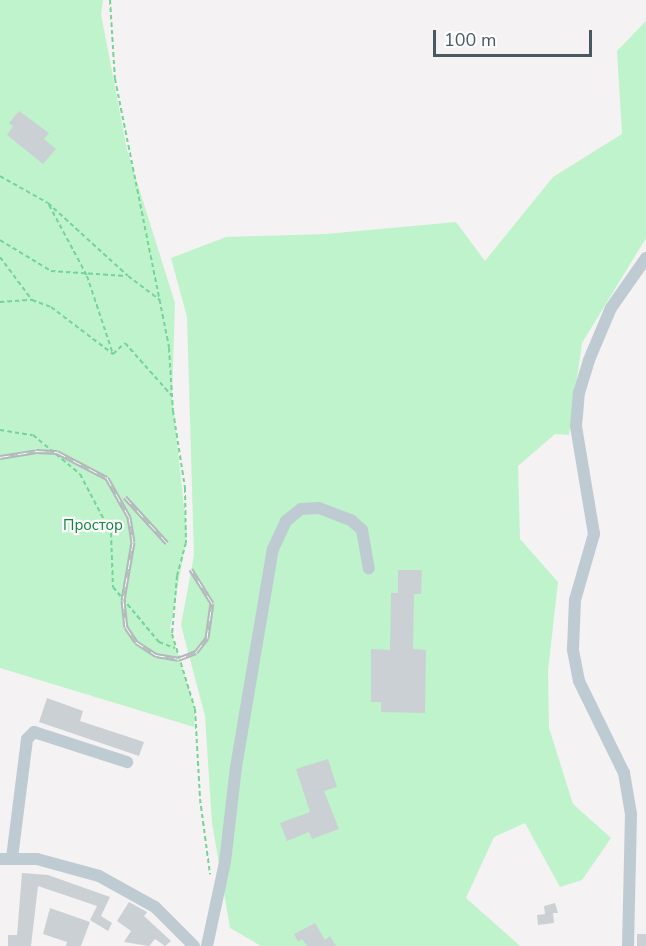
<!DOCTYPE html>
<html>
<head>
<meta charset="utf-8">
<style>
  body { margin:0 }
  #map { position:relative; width:646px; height:946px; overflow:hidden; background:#f4f2f2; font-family:"Nunito Sans",sans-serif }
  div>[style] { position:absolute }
  .green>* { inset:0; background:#bff3cb }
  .building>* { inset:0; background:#cbd0d4; transform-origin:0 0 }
  .path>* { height:2px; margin-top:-1px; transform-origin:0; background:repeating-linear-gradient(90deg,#74d496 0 4.5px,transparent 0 7.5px) }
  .minor>* { height:12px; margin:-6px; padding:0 6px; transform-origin:6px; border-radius:6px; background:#bfcbd2 }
  .rail>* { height:5px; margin-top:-2.5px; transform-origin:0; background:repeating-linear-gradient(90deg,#fff 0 9px,#b3b8bc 0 18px); box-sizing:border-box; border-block:2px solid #b3b8bc }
  .path-bridge>* { height:2px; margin-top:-1px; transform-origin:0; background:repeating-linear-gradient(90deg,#74d496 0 4.5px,transparent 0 7.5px) }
  span { translate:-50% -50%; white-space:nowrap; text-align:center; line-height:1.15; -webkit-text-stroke:4.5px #fff; paint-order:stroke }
  .park-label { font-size:15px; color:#11833a }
  .scale { position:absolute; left:433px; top:30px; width:159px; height:27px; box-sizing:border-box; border:3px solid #485961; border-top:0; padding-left:8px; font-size:18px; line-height:21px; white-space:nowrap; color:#485961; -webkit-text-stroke:4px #fff; paint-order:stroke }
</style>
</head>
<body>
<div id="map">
  <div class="green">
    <div style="clip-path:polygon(0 0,103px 0,101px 14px,127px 150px,175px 303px,172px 396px,187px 535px,170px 629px,195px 708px,194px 727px,0 668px)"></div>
    <div style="clip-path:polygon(646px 21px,646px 238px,582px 343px,569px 435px,555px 434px,518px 466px,520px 539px,558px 582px,548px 671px,549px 728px,573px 804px,611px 838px,582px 880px,560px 887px,525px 823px,494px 837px,466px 898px,520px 946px,261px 946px,230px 928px,212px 823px,205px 716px,181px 625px,194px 555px,187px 317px,171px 258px,226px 237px,326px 234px,456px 222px,485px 261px,553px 177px,622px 134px,617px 51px)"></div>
  </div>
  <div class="building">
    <div style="clip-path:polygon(19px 111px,49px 133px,44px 139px,56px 149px,43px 164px,7px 135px,13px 126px,9px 123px)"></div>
    <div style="clip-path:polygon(398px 570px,422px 570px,421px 594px,414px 594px,413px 649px,426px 650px,425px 713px,381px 712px,381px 702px,371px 702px,371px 649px,390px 650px,391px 593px,398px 593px)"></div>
    <div style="clip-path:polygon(47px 698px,83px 711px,80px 721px,144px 742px,139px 756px,39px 722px)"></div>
    <div style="clip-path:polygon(328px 759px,337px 787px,324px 791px,339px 829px,312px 839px,309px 832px,287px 841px,280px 823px,310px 812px,296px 769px)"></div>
    <div style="clip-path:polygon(22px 873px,48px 875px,110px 897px,101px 916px,112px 923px,108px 931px,90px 920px,97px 906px,38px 886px,31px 946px,8px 946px,8px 935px,17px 935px)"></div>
    <div style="clip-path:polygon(129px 902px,147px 912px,144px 916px,171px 941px,165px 946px,155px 939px,149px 946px,124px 942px,131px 931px,117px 921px)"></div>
    <div style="clip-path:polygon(555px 903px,558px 913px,553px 913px,554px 923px,538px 925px,537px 915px,545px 914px,544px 906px)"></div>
    <div style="clip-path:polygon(50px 908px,90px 922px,81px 946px,66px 946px,67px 942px,43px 934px)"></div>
    <div style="clip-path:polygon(315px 923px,325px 940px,330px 936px,336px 946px,307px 946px,302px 939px,298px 942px,294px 934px)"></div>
    <div style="left:646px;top:934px;width:12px;height:9px;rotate:90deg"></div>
  </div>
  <div class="path">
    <div style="left:110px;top:0;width:79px;rotate:86.4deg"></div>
    <div style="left:115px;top:79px;width:274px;rotate:78.6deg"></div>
    <div style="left:169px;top:348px;width:63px;rotate:86.4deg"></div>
    <div style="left:173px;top:411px;width:78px;rotate:81.1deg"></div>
    <div style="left:185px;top:488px;width:55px;rotate:89deg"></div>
    <div style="left:0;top:176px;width:55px;rotate:29.4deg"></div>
    <div style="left:48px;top:203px;width:108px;rotate:42.4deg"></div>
    <div style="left:128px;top:276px;width:40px;rotate:37deg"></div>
    <div style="left:49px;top:205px;width:81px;rotate:61.8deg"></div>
    <div style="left:87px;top:276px;width:82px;rotate:71.6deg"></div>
    <div style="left:0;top:240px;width:60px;rotate:31.3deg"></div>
    <div style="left:51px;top:271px;width:75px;rotate:3.8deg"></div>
    <div style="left:0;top:257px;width:54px;rotate:53.3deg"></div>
    <div style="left:0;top:302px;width:32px;rotate:-4deg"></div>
    <div style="left:32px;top:300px;width:20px;rotate:20deg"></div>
    <div style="left:51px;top:307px;width:78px;rotate:37.2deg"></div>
    <div style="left:113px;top:354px;width:16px;rotate:-43deg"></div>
    <div style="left:125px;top:343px;width:71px;rotate:48.4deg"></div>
    <div style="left:0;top:430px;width:33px;rotate:9deg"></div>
    <div style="left:33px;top:435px;width:61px;rotate:39.7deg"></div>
    <div style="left:80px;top:474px;width:67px;rotate:62.3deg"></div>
    <div style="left:111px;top:533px;width:54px;rotate:87.9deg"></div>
    <div style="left:113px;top:587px;width:72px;rotate:50.1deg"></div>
    <div style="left:159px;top:642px;width:17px;rotate:21deg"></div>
    <div style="left:177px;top:576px;width:58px;rotate:94.9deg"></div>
    <div style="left:172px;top:634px;width:78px;rotate:73deg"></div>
    <div style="left:195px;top:709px;width:90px;rotate:86.8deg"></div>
    <div style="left:200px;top:799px;width:76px;rotate:82.4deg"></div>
  </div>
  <div class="minor">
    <div style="left:12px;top:858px;width:120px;rotate:-82.8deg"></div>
    <div style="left:27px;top:739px;width:10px;rotate:-45deg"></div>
    <div style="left:34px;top:732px;width:98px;rotate:17.9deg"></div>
    <div style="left:0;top:859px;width:37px"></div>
    <div style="left:37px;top:859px;width:64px;rotate:15.3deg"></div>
    <div style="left:99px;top:876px;width:64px;rotate:29deg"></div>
    <div style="left:155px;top:907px;width:55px;rotate:45deg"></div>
    <div style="left:207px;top:946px;width:86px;rotate:-77.9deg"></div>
    <div style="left:225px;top:862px;width:96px;rotate:-83.4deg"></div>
    <div style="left:236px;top:767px;width:221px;rotate:-80.4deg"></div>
    <div style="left:273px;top:549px;width:31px;rotate:-65deg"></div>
    <div style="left:286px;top:521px;width:19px;rotate:-39deg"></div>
    <div style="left:301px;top:509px;width:18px;rotate:-3deg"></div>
    <div style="left:319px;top:508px;width:34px;rotate:21deg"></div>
    <div style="left:351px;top:520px;width:15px;rotate:42deg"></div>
    <div style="left:362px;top:530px;width:39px;rotate:80deg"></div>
    <div style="left:628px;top:946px;width:132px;rotate:-88.7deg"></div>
    <div style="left:631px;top:814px;width:42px;rotate:-99.7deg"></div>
    <div style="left:624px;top:773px;width:102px;rotate:-116.1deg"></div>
    <div style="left:579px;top:681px;width:33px;rotate:-101deg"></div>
    <div style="left:573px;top:649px;width:49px;rotate:-87.7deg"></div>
    <div style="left:575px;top:600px;width:69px;rotate:-73.9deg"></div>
    <div style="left:594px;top:534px;width:109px;rotate:-99.5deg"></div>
    <div style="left:576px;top:426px;width:33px;rotate:-85deg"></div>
    <div style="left:579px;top:393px;width:34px;rotate:-73deg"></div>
    <div style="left:589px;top:360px;width:56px;rotate:-67.1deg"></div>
    <div style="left:611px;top:308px;width:61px;rotate:-55deg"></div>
  </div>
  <div class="rail">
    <div style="left:0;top:457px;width:36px;rotate:-9deg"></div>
    <div style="left:36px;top:451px;width:21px;rotate:3deg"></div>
    <div style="left:57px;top:452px;width:56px;rotate:27.5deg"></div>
    <div style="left:107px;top:478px;width:45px;rotate:60.6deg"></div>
    <div style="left:129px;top:517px;width:25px;rotate:81deg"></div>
    <div style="left:133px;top:542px;width:59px;rotate:99.8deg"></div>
    <div style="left:123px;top:600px;width:27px;rotate:84deg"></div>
    <div style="left:126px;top:627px;width:18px;rotate:56deg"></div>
    <div style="left:136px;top:642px;width:24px;rotate:33deg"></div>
    <div style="left:156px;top:655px;width:22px;rotate:10deg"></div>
    <div style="left:178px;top:659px;width:19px;rotate:-21deg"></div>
    <div style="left:196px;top:652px;width:18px;rotate:-52deg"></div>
    <div style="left:207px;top:638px;width:35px;rotate:-82deg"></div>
    <div style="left:212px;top:603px;width:40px;rotate:-122deg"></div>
    <div style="left:125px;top:497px;width:62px;rotate:47.6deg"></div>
  </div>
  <div class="path-bridge">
    <div style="left:177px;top:576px;width:34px;rotate:-75deg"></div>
  </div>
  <div class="park-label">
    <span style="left:93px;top:526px">Простор</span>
  </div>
  <div class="scale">100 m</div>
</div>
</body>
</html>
